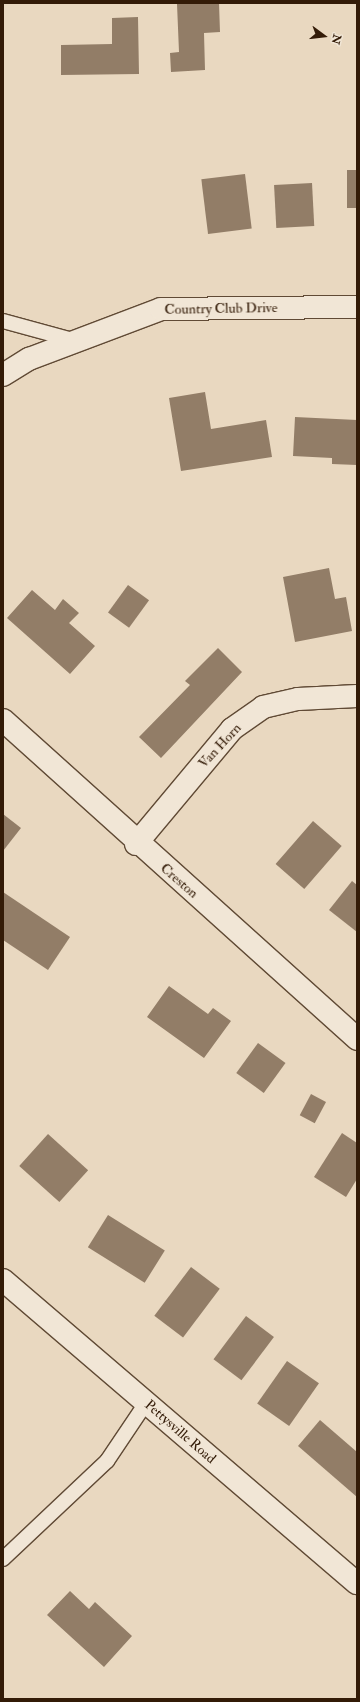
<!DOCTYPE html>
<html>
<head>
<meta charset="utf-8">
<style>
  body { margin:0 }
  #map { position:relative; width:360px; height:1702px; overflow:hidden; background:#e9d8c0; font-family:"IM FELL Double Pica",serif }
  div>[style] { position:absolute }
  .building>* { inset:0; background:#927d67; transform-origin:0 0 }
  .roads { filter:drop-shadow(1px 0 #604a35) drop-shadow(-1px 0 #604a35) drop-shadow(0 1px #604a35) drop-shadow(0 -1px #604a35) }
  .service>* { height:14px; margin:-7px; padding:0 7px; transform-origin:7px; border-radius:7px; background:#f1e6d6 }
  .minor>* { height:22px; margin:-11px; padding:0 11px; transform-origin:11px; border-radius:11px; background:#f1e6d6 }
  .secondary>* { height:22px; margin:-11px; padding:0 11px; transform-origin:11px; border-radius:11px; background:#f1e6d6 }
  span { translate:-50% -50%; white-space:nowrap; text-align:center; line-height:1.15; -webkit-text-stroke:3px #f1e6d6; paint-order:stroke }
  .street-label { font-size:14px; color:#331b07 }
  .frame { position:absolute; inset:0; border:4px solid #331b07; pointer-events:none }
  .north { position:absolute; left:304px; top:16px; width:40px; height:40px; -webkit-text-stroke:3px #f1e6d6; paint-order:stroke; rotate:105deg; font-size:11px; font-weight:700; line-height:16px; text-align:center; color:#331b07 }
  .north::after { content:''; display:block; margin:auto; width:14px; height:18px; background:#331b07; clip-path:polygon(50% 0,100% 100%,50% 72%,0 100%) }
</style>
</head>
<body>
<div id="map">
  <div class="building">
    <div style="clip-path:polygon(219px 3px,220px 32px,204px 33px,205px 70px,171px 72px,170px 53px,179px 52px,177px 4px)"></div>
    <div style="clip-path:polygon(138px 17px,139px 74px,61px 75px,61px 45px,112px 44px,112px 18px)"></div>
    <div style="left:347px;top:170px;width:10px;height:38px"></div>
    <div style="left:245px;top:174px;width:55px;height:44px;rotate:83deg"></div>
    <div style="left:312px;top:183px;width:43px;height:38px;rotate:87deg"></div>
    <div style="clip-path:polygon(205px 392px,211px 429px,266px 420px,272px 457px,181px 471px,169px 398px)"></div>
    <div style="clip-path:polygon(295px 417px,357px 420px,357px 465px,332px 464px,332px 458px,293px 456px)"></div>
    <div style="clip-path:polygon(329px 568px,335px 599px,346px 597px,352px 631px,295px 642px,283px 577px)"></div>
    <div style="left:128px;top:585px;width:26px;height:34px;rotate:36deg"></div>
    <div style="clip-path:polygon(32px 590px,55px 610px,63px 599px,79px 613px,69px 623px,95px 646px,70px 674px,7px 618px)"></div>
    <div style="clip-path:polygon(218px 648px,242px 672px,161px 758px,139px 737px,190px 685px,185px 681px)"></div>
    <div style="clip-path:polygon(3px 814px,21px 828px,3px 851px)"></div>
    <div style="left:313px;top:821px;width:38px;height:57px;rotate:41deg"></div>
    <div style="clip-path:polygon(352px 881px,357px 885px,357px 932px,329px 910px)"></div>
    <div style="clip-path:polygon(3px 892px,70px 937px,48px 970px,3px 940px)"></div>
    <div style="clip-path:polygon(169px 986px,208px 1014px,213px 1008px,231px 1021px,204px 1058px,147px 1017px)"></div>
    <div style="left:258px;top:1043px;width:34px;height:37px;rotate:36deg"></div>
    <div style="left:311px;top:1094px;width:17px;height:24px;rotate:28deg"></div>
    <div style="clip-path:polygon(342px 1133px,357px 1143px,357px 1179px,346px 1197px,314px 1177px)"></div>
    <div style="left:48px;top:1134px;width:54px;height:43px;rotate:42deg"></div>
    <div style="left:108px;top:1215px;width:67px;height:38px;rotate:32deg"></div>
    <div style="left:191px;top:1267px;width:36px;height:61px;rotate:37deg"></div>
    <div style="left:246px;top:1316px;width:35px;height:54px;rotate:37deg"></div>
    <div style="left:287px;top:1361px;width:39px;height:52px;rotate:35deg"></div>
    <div style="clip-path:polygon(320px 1420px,357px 1452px,357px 1497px,298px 1446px)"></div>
    <div style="clip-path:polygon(70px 1591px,89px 1609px,95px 1602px,132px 1636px,104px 1667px,47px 1615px)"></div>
  </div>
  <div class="roads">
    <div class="service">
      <div style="left:3px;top:321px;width:76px;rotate:15.3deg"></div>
      <div style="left:3px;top:1559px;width:143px;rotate:-43.3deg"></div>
      <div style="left:107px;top:1461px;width:70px;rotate:-56.1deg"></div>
    </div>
    <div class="minor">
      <div style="left:3px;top:375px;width:31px;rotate:-32deg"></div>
      <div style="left:29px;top:359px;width:141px;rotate:-20.7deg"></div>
      <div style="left:161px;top:309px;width:196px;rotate:-0.6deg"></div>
      <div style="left:3px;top:720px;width:477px;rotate:42deg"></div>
      <div style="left:136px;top:844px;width:150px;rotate:-50.1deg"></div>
      <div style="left:232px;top:729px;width:38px;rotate:-35deg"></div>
      <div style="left:263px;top:707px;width:36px;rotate:-13deg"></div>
      <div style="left:298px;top:699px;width:59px;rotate:-2.9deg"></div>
    </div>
    <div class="secondary">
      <div style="left:3px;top:1280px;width:466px;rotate:40.6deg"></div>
    </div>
  </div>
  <div class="street-label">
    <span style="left:221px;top:309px;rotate:-1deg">Country Club Drive</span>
    <span style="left:220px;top:746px;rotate:-47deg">Van Horn</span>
    <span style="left:179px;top:881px;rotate:41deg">Creston</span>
    <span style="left:180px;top:1432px;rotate:41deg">Pettysville Road</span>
  </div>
  <div class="frame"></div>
  <div class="north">N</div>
</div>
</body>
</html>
